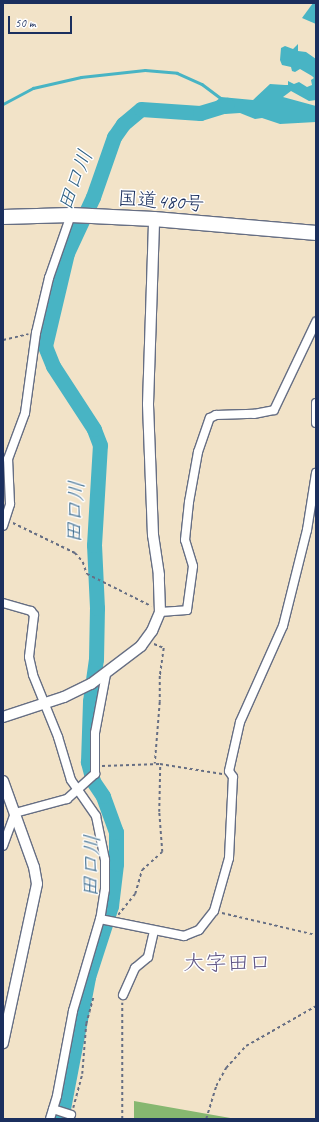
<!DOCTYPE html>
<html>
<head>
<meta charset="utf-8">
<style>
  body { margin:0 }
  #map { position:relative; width:319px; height:1122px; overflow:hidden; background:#f2e3c8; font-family:Caveat,"Klee One",sans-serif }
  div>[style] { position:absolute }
  .forest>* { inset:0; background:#86b770 }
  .water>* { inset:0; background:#48b4c4 }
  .stream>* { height:2.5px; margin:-1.25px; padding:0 1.25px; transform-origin:1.25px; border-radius:1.25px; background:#48b4c4 }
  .river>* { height:15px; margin:-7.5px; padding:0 7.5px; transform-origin:7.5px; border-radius:7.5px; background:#48b4c4 }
  .path>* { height:1.5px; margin-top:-0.75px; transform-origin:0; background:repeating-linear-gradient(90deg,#666e83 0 3px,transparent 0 6px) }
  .roads { filter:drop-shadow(1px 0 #666e83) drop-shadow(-1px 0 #666e83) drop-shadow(0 1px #666e83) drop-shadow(0 -1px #666e83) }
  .minor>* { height:8px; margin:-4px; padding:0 4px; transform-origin:4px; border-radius:4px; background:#fff }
  .tertiary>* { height:10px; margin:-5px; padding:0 5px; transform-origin:5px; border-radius:5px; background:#fff }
  .trunk>* { height:14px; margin:-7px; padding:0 7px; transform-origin:7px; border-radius:7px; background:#fff }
  span { translate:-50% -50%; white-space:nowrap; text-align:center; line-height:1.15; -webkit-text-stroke:3px #fff; paint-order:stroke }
  .street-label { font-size:20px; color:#1b2f5e }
  .water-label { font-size:21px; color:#2b5e82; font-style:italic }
  .quarter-label { font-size:22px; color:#615786 }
  .frame { position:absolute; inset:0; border:4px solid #1b2f5e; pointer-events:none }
  .scale { position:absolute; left:8px; top:16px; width:64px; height:18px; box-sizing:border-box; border:2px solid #1b2f5e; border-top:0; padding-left:5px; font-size:12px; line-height:14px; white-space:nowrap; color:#1b2f5e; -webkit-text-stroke:3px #fff; paint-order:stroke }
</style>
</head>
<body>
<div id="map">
  <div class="forest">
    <div style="clip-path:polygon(134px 1101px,236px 1119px,134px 1119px)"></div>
  </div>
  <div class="water">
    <div style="clip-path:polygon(313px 3px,316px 3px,316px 24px,302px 18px)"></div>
    <div style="clip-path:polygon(298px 44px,298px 51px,306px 52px,316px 59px,316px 100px,309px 101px,291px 91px,283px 97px,316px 106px,316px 122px,280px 124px,262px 118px,255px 119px,240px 113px,225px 114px,224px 111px,219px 115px,208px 116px,209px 107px,221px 97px,253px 100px,270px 84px,285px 85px,288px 85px,288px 81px,294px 84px,299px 82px,307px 87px,312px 85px,311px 80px,314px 78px,312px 76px,300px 69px,295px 72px,292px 71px,291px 67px,282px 65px,280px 60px,281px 48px,285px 46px,293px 49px)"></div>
  </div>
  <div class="stream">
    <div style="left:3px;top:104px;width:34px;rotate:-28deg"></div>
    <div style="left:33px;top:88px;width:49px;rotate:-12.9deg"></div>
    <div style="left:81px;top:77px;width:64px;rotate:-6.2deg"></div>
    <div style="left:145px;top:70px;width:32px;rotate:5deg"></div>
    <div style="left:177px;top:73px;width:27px;rotate:24deg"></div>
    <div style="left:202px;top:84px;width:25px;rotate:37deg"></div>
  </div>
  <div class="river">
    <div style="left:61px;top:1119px;width:145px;rotate:-79.2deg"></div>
    <div style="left:88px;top:977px;width:75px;rotate:-72.1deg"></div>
    <div style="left:111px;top:906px;width:42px;rotate:-83.2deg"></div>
    <div style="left:116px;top:864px;width:32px;rotate:-90deg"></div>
    <div style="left:116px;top:832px;width:38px;rotate:-110deg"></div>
    <div style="left:103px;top:796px;width:18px;rotate:-124deg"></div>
    <div style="left:93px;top:781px;width:20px;rotate:-105deg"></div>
    <div style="left:88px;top:762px;width:61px;rotate:-88.1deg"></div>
    <div style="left:90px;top:701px;width:42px;rotate:-81.9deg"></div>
    <div style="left:96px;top:659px;width:51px;rotate:-88.9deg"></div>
    <div style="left:97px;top:608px;width:63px;rotate:-92.7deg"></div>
    <div style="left:94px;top:545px;width:100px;rotate:-86.6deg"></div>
    <div style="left:100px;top:445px;width:17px;rotate:-111deg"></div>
    <div style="left:94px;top:429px;width:75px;rotate:-123.1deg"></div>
    <div style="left:53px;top:366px;width:22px;rotate:-112deg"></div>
    <div style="left:45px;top:346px;width:96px;rotate:-76.7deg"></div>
    <div style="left:67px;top:253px;width:62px;rotate:-65.1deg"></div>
    <div style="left:93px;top:197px;width:64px;rotate:-70.7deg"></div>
    <div style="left:114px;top:137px;width:16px;rotate:-55deg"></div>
    <div style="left:123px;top:124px;width:23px;rotate:-40deg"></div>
    <div style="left:141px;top:109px;width:59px;rotate:3.9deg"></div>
    <div style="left:200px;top:113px;width:28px;rotate:-17deg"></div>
  </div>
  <div class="path">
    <div style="left:3px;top:340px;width:26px;rotate:-13deg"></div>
    <div style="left:13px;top:523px;width:69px;rotate:25.8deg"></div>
    <div style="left:75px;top:553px;width:12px;rotate:48deg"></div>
    <div style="left:83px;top:562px;width:13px;rotate:72deg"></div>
    <div style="left:87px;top:574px;width:72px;rotate:26.6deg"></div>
    <div style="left:154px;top:644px;width:11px;rotate:22deg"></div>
    <div style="left:164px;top:648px;width:28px;rotate:98deg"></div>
    <div style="left:160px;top:676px;width:26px;rotate:90deg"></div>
    <div style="left:160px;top:702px;width:62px;rotate:94.6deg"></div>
    <div style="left:102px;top:766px;width:58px;rotate:-2deg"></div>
    <div style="left:160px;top:764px;width:63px;rotate:9.2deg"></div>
    <div style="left:222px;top:913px;width:97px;rotate:13.2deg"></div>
    <div style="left:118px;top:915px;width:27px;rotate:-51deg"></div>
    <div style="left:135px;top:894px;width:25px;rotate:-74deg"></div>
    <div style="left:142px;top:870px;width:27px;rotate:-42deg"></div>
    <div style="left:162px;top:852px;width:40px;rotate:-94.3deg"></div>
    <div style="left:159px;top:812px;width:48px;rotate:-88.8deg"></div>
    <div style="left:73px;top:1108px;width:35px;rotate:-75deg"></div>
    <div style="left:82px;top:1074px;width:50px;rotate:-85.4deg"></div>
    <div style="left:86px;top:1024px;width:27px;rotate:-75deg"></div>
    <div style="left:122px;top:1119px;width:116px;rotate:-90deg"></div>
    <div style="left:206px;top:1119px;width:34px;rotate:-73deg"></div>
    <div style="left:216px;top:1086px;width:21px;rotate:-61deg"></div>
    <div style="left:226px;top:1068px;width:30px;rotate:-48deg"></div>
    <div style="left:246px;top:1046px;width:81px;rotate:-29.7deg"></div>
  </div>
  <div class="roads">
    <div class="minor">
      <div style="left:316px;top:403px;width:20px;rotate:90deg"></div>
      <div style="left:3px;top:526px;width:23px;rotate:-72deg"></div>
      <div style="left:10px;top:504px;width:45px;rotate:-92.5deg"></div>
      <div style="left:8px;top:459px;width:49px;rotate:-69.7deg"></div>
      <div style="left:25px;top:413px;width:81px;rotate:-82.2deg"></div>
      <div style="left:36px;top:333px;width:57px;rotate:-76.7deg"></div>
      <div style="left:49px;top:278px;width:67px;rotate:-70.8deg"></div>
      <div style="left:3px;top:603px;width:29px;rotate:16deg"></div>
      <div style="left:31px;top:611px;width:5px;rotate:53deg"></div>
      <div style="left:34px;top:615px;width:42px;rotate:96.8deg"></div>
      <div style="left:29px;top:657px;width:18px;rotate:77deg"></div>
      <div style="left:33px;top:675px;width:67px;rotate:68deg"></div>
      <div style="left:58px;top:737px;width:45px;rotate:73.2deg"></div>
      <div style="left:71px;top:780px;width:44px;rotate:55.2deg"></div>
      <div style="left:96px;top:816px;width:45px;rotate:78.4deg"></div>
      <div style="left:105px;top:860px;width:29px;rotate:90deg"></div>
      <div style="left:105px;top:889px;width:30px;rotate:99deg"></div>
      <div style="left:100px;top:919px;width:96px;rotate:106.4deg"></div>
      <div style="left:73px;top:1011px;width:86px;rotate:100.7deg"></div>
      <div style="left:57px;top:1096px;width:24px;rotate:107deg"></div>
      <div style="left:160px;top:612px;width:27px;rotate:-4deg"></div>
      <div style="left:187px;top:610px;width:44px;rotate:-82.2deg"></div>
      <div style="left:193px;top:566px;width:27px;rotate:-107deg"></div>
      <div style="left:185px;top:540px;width:38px;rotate:-84deg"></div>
      <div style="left:189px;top:502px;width:51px;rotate:-79.8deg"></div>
      <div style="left:198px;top:452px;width:36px;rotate:-71deg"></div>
      <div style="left:210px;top:418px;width:7px;rotate:-27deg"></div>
      <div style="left:216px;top:415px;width:38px;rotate:-2deg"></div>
      <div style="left:254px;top:414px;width:20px;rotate:-11deg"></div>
      <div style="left:274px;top:410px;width:98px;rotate:-64.5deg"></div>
      <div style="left:3px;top:846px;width:35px;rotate:-70deg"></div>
      <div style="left:15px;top:813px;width:54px;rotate:-15.1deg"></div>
      <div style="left:67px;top:799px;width:38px;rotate:-42deg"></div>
      <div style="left:95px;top:774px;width:41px;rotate:-90deg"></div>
      <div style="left:95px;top:733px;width:60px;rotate:-79.4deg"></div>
      <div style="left:100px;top:919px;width:86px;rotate:11.4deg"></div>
      <div style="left:184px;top:936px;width:16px;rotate:-22deg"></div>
      <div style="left:199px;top:930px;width:24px;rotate:-52deg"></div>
      <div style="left:214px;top:911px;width:55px;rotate:-74.2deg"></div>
      <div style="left:229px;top:858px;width:81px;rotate:-87.2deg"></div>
      <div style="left:233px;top:777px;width:7px;rotate:-124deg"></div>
      <div style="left:229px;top:771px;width:50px;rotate:-77.3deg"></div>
      <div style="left:240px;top:722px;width:105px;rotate:-65.9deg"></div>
      <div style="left:283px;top:626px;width:99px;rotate:-76deg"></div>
      <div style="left:307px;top:530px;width:58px;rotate:-81deg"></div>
      <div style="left:123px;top:995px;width:30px;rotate:-66deg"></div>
      <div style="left:135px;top:968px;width:17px;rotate:-40deg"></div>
      <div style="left:148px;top:957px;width:27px;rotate:-77deg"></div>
      <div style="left:53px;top:1109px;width:19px;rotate:18deg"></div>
    </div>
    <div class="tertiary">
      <div style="left:3px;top:717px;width:64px;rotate:-18.2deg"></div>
      <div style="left:64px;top:697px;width:30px;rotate:-26deg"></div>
      <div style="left:91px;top:684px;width:63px;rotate:-37.2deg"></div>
      <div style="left:141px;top:646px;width:19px;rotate:-54deg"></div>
      <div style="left:152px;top:631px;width:21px;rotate:-67deg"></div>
      <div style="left:160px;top:612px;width:37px;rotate:-92deg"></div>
      <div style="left:159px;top:575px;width:40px;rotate:-98.5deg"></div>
      <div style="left:153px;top:535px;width:131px;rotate:-92.2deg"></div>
      <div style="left:148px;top:404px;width:185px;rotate:-88.1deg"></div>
      <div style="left:3px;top:781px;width:91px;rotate:70.2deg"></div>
      <div style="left:34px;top:867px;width:17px;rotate:80deg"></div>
      <div style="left:37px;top:884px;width:163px;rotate:102.1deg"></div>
    </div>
    <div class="trunk">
      <div style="left:3px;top:217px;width:68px;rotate:-1.7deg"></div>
      <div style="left:71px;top:215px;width:83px;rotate:2.8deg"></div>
      <div style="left:154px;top:219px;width:163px;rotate:4.9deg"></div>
    </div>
  </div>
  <div class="street-label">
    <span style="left:161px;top:201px;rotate:4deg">国道480号</span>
  </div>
  <div class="water-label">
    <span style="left:75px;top:180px;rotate:-69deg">田口川</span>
    <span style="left:75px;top:512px;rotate:-87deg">田口川</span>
    <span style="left:91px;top:866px;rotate:-88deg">田口川</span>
  </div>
  <div class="quarter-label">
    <span style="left:227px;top:964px">大字田口</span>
  </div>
  <div class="frame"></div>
  <div class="scale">50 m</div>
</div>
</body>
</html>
